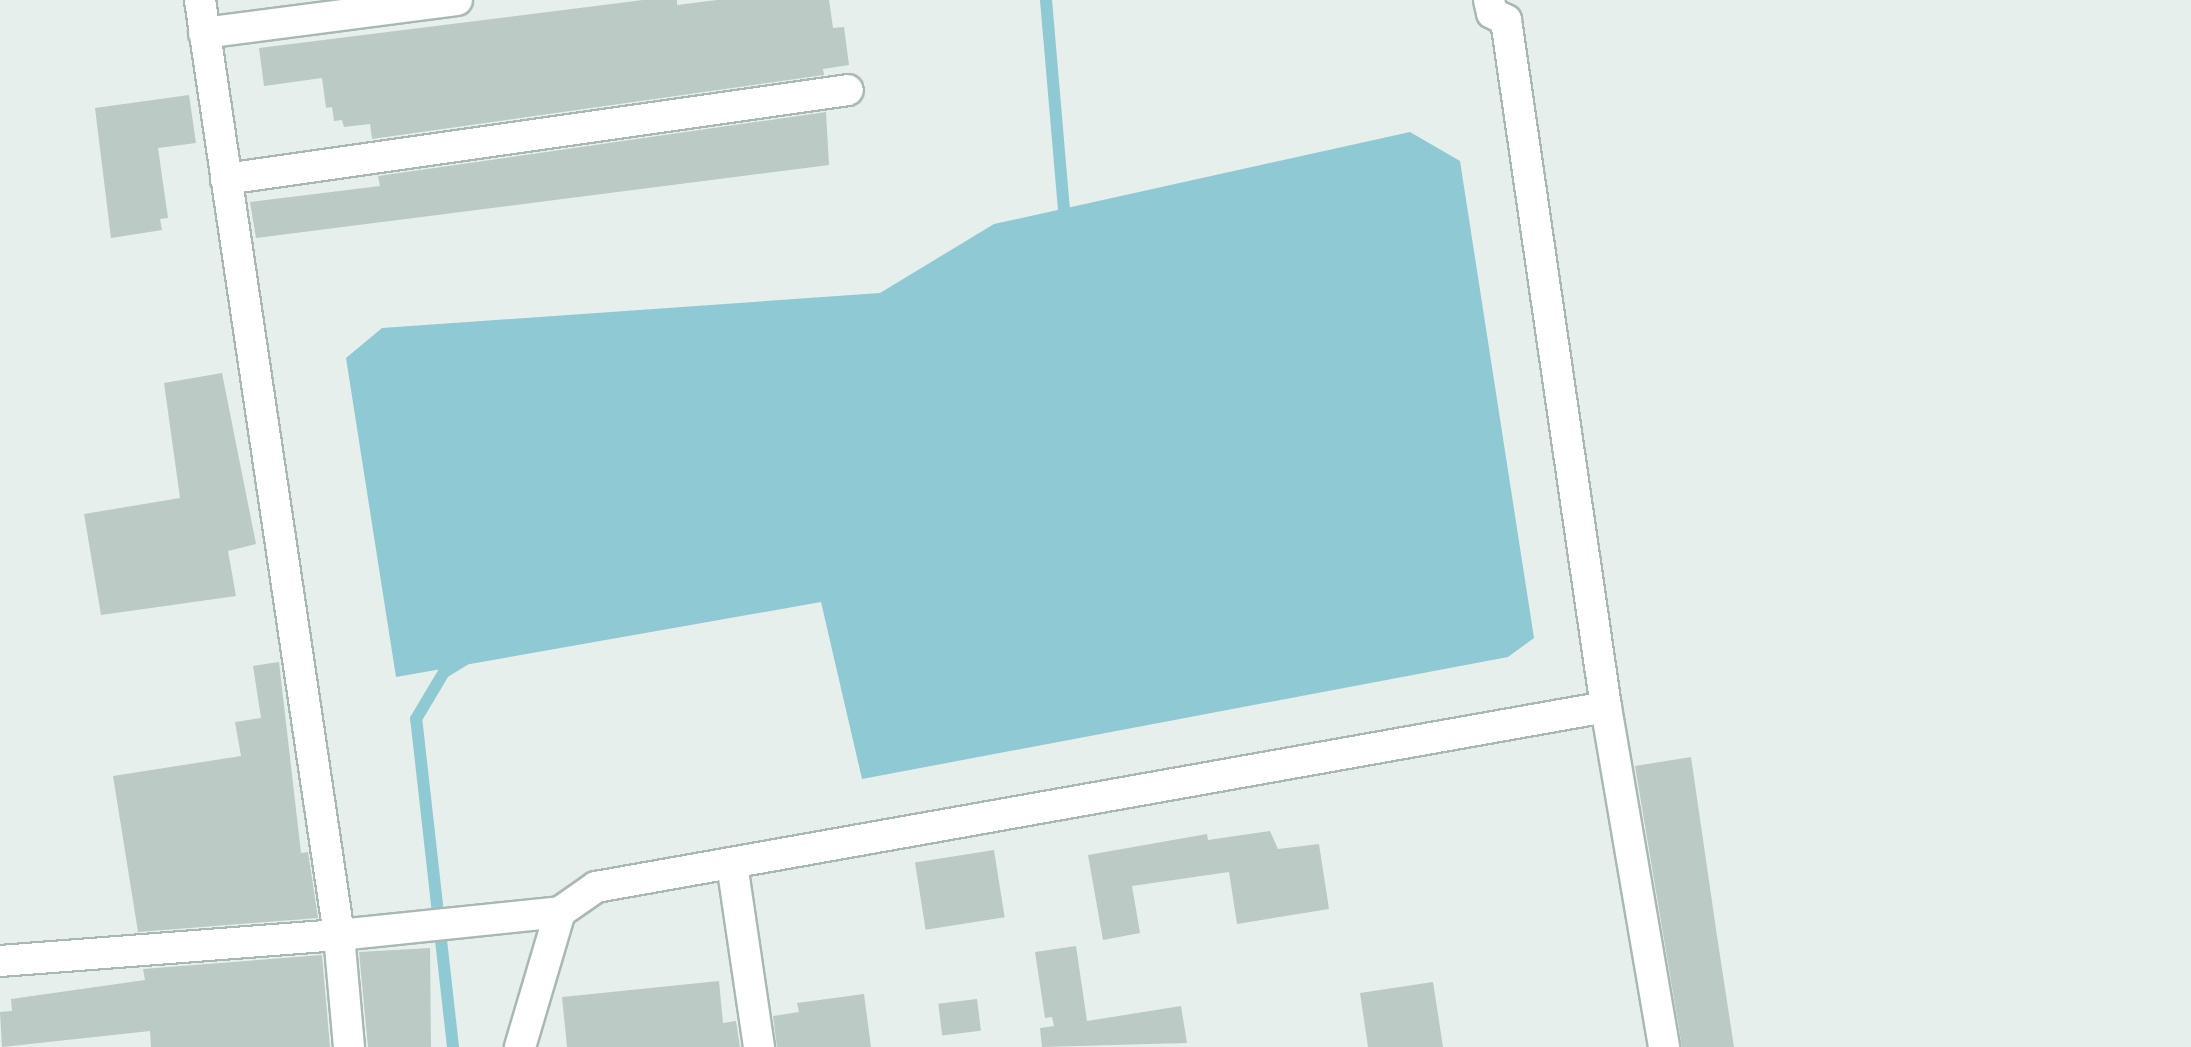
<!DOCTYPE html>
<html>
<head>
<meta charset="utf-8">
<style>
  body { margin:0 }
  #map { position:relative; width:2191px; height:1047px; overflow:hidden; background:#e6efeb; font-family:"Fira Sans Condensed",sans-serif }
  div>[style] { position:absolute }
  .water>* { inset:0; background:#8ec9d4 }
  .stream>* { height:12px; margin:-6px; padding:0 6px; transform-origin:6px; border-radius:6px; background:#8ec9d4 }
  .building>* { inset:0; background:#bbcac4; transform-origin:0 0 }
  .roads { filter:drop-shadow(2px 0 #a8b8b2) drop-shadow(-2px 0 #a8b8b2) drop-shadow(0 2px #a8b8b2) drop-shadow(0 -2px #a8b8b2) }
  .minor>* { height:30px; margin:-15px; padding:0 15px; transform-origin:15px; border-radius:15px; background:#fff }
  span { translate:-50% -50%; white-space:nowrap; text-align:center; line-height:1.15; -webkit-text-stroke:9px #f7fbf9; paint-order:stroke }
</style>
</head>
<body>
<div id="map">
  <div class="water">
    <div style="clip-path:polygon(1410px 132px,1460px 161px,1534px 638px,1508px 657px,862px 779px,821px 602px,396px 677px,346px 358px,382px 328px,880px 293px,994px 224px)"></div>
  </div>
  <div class="stream">
    <div style="left:1046px;top:0;width:223px;rotate:85.1deg"></div>
    <div style="left:453px;top:1047px;width:330px;rotate:-96.4deg"></div>
    <div style="left:416px;top:719px;width:55px;rotate:-59.2deg"></div>
    <div style="left:444px;top:672px;width:26px;rotate:-31deg"></div>
  </div>
  <div class="building">
    <div style="clip-path:polygon(643px 0,677px 0,677px 5px,717px 0,829px 0,833px 28px,844px 27px,849px 65px,823px 69px,824px 75px,372px 139px,370px 124px,344px 127px,342px 120px,334px 121px,332px 107px,326px 108px,322px 78px,264px 86px,259px 48px)"></div>
    <div style="clip-path:polygon(189px 95px,196px 143px,158px 148px,168px 218px,160px 219px,162px 230px,111px 238px,95px 108px)"></div>
    <div style="clip-path:polygon(826px 112px,829px 165px,256px 238px,250px 202px,380px 186px,378px 176px)"></div>
    <div style="clip-path:polygon(222px 373px,256px 544px,228px 551px,236px 596px,101px 615px,84px 514px,180px 498px,164px 383px)"></div>
    <div style="clip-path:polygon(279px 662px,301px 853px,308px 852px,318px 918px,138px 932px,113px 776px,241px 756px,235px 722px,261px 718px,253px 666px)"></div>
    <div style="clip-path:polygon(1691px 757px,1717px 936px,1734px 1047px,1682px 1047px,1635px 766px)"></div>
    <div style="clip-path:polygon(1270px 831px,1278px 849px,1319px 844px,1329px 909px,1237px 924px,1229px 872px,1132px 886px,1140px 933px,1103px 940px,1088px 855px,1207px 834px,1208px 840px)"></div>
    <div style="left:994px;top:850px;width:68px;height:80px;rotate:81deg"></div>
    <div style="clip-path:polygon(1076px 946px,1087px 1021px,1181px 1006px,1187px 1043px,1042px 1047px,1040px 1028px,1054px 1026px,1052px 1017px,1045px 1018px,1035px 952px)"></div>
    <div style="clip-path:polygon(430px 948px,431px 1047px,368px 1047px,359px 952px)"></div>
    <div style="clip-path:polygon(322px 955px,330px 1047px,151px 1047px,150px 1031px,2px 1047px,0 1012px,12px 1011px,11px 999px,145px 980px,143px 969px)"></div>
    <div style="clip-path:polygon(719px 981px,723px 1023px,736px 1021px,740px 1047px,567px 1047px,562px 997px)"></div>
    <div style="clip-path:polygon(1433px 982px,1443px 1047px,1368px 1047px,1360px 993px)"></div>
    <div style="clip-path:polygon(864px 994px,871px 1047px,777px 1047px,773px 1016px,799px 1012px,797px 1003px)"></div>
    <div style="left:977px;top:999px;width:32px;height:39px;rotate:83deg"></div>
  </div>
  <div class="roads">
    <div class="minor">
      <div style="left:200px;top:0;width:945px;rotate:81.54deg"></div>
      <div style="left:339px;top:935px;width:112px;rotate:84.9deg"></div>
      <div style="left:1489px;top:0;width:13px;rotate:77deg"></div>
      <div style="left:1492px;top:13px;width:16px;rotate:27deg"></div>
      <div style="left:1506px;top:20px;width:694px;rotate:81.72deg"></div>
      <div style="left:1606px;top:707px;width:345px;rotate:80.3deg"></div>
      <div style="left:204px;top:33px;width:255px;rotate:-7.4deg"></div>
      <div style="left:226px;top:179px;width:628px;rotate:-8.14deg"></div>
      <div style="left:732px;top:864px;width:185px;rotate:81.6deg"></div>
      <div style="left:0;top:961px;width:340px;rotate:-4.4deg"></div>
      <div style="left:339px;top:935px;width:222px;rotate:-5.9deg"></div>
      <div style="left:560px;top:912px;width:44px;rotate:-34.8deg"></div>
      <div style="left:596px;top:887px;width:1026px;rotate:-10.11deg"></div>
      <div style="left:520px;top:1047px;width:141px;rotate:-73.5deg"></div>
    </div>
  </div>
</div>
</body>
</html>
